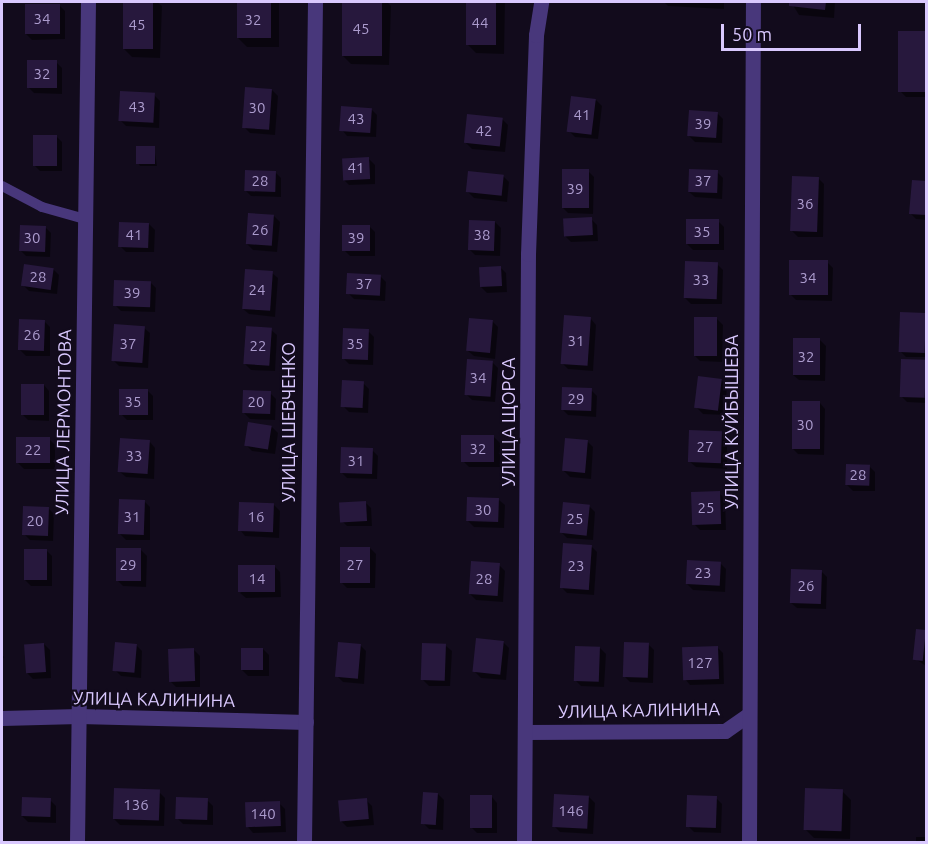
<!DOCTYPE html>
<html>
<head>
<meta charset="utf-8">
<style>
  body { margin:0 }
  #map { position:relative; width:928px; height:844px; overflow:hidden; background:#120b1c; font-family:Ubuntu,sans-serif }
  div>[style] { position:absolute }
  .shadow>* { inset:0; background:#0007; transform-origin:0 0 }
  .building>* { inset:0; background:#27183d; transform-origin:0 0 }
  .lane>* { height:10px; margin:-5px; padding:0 5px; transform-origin:5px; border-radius:5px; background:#48377b }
  .street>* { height:15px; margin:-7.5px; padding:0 7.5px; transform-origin:7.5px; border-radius:7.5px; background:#48377b }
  span { translate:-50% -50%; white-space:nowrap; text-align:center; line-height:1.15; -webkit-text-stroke:4.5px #120b1c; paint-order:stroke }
  .number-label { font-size:15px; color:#ac9cce }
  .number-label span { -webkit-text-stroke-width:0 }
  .street-label { font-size:18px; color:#d9c8fe }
  .frame { position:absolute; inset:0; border:3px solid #d9c8fe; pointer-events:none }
  .scale { position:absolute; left:721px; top:24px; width:140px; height:27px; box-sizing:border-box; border:3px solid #d9c8fe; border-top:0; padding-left:8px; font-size:18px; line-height:21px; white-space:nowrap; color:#d9c8fe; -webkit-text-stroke:4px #120b1c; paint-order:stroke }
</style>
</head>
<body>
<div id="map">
  <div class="shadow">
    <div style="clip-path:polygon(125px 2px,157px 2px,162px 6px,160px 58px,132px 57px,123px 48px)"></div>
    <div style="clip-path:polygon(238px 2px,279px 2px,279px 47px,247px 47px,238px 38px)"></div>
    <div style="clip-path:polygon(344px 2px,387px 2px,391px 6px,389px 65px,351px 64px,342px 55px)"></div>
    <div style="clip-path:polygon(467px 2px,505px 2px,504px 54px,476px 53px,467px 44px)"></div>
    <div style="clip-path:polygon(664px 2px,724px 2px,724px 9px,668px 6px)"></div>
    <div style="clip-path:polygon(791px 2px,835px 2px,834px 18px,799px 15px)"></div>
    <div style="clip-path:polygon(59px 5px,65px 11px,65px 39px,32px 40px,26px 34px)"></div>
    <div style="clip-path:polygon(900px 33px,926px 33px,926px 97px,906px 97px,900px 91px)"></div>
    <div style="clip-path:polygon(56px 62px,62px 68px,62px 94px,34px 93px,28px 87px)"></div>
    <div style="clip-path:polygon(272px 90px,278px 96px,275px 135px,250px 133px,244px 127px)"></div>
    <div style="clip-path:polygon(154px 95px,160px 101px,159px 128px,126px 126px,120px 120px)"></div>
    <div style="clip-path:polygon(596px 100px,602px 106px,598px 139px,575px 137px,569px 131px)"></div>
    <div style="clip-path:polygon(371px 109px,377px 115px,376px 137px,347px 136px,342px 130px)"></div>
    <div style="clip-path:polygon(717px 113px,723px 119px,722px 143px,695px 142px,689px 136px)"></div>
    <div style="clip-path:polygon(502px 119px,508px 125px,505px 152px,472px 149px,466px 143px)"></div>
    <div style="clip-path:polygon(56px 136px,62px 142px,62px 171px,40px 171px,34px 165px)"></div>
    <div style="clip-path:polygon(154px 147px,157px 166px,140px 166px,138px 163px)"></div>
    <div style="clip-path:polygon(369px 159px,375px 165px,375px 184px,349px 185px,343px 179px)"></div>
    <div style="clip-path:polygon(588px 171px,594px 177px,593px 214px,568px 213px,562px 207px)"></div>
    <div style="clip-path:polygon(275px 172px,281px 178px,281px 197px,251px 196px,245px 190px)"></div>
    <div style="clip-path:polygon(717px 172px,723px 178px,722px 199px,695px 197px,689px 192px)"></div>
    <div style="clip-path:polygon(503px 176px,509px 182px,507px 202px,474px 198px,468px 192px)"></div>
    <div style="clip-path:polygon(819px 179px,824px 184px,823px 237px,798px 237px,792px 231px)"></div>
    <div style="clip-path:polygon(914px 182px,926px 183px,926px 220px,916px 219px,910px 213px)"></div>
    <div style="clip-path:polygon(274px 216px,280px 222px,277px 252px,253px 250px,247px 244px)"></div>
    <div style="clip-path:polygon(591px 219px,597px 225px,598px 241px,571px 242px,565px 236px)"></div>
    <div style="clip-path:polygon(718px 221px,724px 227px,724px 250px,693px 250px,687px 244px)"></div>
    <div style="clip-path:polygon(495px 222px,501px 228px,500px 256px,475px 255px,469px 249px)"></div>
    <div style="clip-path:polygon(149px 224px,155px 230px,154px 252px,126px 252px,120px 246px)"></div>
    <div style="clip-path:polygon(369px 226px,375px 232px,375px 256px,350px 256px,344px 250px)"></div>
    <div style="clip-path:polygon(45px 227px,51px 233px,50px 257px,26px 256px,20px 250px)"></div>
    <div style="clip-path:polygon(827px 262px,833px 268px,832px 301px,796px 300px,790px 294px)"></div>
    <div style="clip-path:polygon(717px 264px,723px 270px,722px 304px,691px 304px,685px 298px)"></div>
    <div style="clip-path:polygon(500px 267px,506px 273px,507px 292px,487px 293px,481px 287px)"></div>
    <div style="clip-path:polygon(53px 269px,59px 275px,57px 294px,29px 291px,23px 285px)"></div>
    <div style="clip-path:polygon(272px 273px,278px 278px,275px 317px,249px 314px,243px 309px)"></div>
    <div style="clip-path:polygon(380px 276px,386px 282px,385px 301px,354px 299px,348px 293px)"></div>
    <div style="clip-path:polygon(150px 282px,156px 288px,155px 312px,121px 311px,115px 305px)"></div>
    <div style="clip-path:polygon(902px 313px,926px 314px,926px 357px,906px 357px,900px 351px)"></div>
    <div style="clip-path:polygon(591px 319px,596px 325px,593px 371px,568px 369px,562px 363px)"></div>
    <div style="clip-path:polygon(717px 319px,723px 325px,722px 362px,700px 361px,694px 355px)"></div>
    <div style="clip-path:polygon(44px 321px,50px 327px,50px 356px,26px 356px,20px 350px)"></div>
    <div style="clip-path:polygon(492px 321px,498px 327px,495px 359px,474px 356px,468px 351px)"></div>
    <div style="clip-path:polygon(144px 328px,150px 333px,148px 368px,119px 366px,113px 360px)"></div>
    <div style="clip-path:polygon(271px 330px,277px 335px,275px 371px,251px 370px,245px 364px)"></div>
    <div style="clip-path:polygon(368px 331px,374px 337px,373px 365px,349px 364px,343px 358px)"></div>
    <div style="clip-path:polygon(820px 340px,826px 346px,825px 381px,799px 380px,793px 375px)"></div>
    <div style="clip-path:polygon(903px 361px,926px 362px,926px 403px,907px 402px,902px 397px)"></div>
    <div style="clip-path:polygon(492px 362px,498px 368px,495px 402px,472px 400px,466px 394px)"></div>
    <div style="clip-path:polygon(721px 380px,727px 386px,725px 415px,703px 414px,697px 408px)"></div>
    <div style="clip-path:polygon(363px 383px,369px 389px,368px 413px,349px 412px,343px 406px)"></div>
    <div style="clip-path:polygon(44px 385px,49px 391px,49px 421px,28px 420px,22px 414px)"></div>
    <div style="clip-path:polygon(147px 390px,153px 396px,153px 420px,127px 420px,121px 414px)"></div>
    <div style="clip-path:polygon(591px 390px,597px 396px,596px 417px,568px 415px,562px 409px)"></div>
    <div style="clip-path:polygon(270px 393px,276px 399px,275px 420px,250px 419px,244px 413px)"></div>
    <div style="clip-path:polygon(820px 403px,825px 409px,824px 455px,798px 454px,792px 448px)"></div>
    <div style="clip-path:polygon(272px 427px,278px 433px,275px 454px,252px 451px,246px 445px)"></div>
    <div style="clip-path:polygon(721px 433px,727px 438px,727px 469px,696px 467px,690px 462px)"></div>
    <div style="clip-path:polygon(494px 437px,500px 443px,500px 467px,469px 467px,463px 461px)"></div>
    <div style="clip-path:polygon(49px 439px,55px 445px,55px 469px,24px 469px,18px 463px)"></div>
    <div style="clip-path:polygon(150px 442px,155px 448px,154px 479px,126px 477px,120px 472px)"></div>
    <div style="clip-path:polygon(588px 442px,593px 447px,591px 479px,570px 477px,564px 471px)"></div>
    <div style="clip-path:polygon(372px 450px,378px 456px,377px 479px,347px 478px,341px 472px)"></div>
    <div style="clip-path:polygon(869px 466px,875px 472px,875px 491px,853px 491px,847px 485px)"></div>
    <div style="clip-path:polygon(719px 493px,725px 499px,726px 530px,700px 530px,694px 524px)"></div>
    <div style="clip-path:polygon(499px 500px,505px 505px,504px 528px,474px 527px,468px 521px)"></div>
    <div style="clip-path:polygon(144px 501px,150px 507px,150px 540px,126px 540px,120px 534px)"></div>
    <div style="clip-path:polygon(366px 503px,371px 508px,372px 526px,347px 526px,341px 520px)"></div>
    <div style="clip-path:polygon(274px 505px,280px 511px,279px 538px,245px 536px,240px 530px)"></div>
    <div style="clip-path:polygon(589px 506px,595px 512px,593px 540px,567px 538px,561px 532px)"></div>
    <div style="clip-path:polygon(48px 508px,54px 514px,53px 541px,30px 540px,24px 534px)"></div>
    <div style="clip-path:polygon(591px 546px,597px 552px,594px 595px,567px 593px,561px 587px)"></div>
    <div style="clip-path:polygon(370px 548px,376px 554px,375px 588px,347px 588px,341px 582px)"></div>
    <div style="clip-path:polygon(46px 550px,52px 556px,52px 586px,31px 586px,25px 580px)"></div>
    <div style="clip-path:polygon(141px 550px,147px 556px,146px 587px,123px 586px,117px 580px)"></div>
    <div style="clip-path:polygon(720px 563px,726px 569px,725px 592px,693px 590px,687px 584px)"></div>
    <div style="clip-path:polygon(499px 565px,505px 571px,503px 602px,476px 600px,470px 594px)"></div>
    <div style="clip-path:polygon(274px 566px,280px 572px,281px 597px,246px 598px,240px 593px)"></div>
    <div style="clip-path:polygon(821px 571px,827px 577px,826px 609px,797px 608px,791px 603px)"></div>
    <div style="clip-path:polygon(918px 631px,926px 631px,926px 666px,917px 660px)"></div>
    <div style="clip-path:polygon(503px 642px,509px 648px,506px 680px,481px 678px,475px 672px)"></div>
    <div style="clip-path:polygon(44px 644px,50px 650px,51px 678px,33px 679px,27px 673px)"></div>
    <div style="clip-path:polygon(648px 644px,654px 650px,653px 683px,630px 682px,624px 676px)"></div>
    <div style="clip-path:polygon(136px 645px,142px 651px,141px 678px,121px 676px,115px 670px)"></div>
    <div style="clip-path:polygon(360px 645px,366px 651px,364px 684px,343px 682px,337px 676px)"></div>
    <div style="clip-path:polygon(446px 646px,452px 651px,450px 686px,429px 686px,423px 680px)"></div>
    <div style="clip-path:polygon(717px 647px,723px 653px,724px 684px,690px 685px,685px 679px)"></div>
    <div style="clip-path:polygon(600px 648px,606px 654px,604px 687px,581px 686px,575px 680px)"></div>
    <div style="clip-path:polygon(263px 649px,269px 655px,269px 676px,248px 676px,242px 670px)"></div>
    <div style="clip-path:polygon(194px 650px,200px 656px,200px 687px,176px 687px,170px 681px)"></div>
    <div style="left:2px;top:655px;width:3px;height:24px;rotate:45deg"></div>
    <div style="clip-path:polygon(842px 791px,851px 800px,850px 839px,814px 838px,805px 829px)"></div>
    <div style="clip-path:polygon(159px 792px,165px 798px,164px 826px,120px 825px,114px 819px)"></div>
    <div style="clip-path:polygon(438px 794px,444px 800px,443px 830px,429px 829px,423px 823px)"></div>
    <div style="clip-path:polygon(492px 797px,497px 803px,497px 833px,477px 833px,471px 827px)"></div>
    <div style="clip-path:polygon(589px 797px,595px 803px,593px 834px,560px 832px,554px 826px)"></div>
    <div style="clip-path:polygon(716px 798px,722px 804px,721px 833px,694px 832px,688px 826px)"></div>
    <div style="clip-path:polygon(50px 800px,56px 806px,56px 823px,28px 822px,22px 816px)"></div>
    <div style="clip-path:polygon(207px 800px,213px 806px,213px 825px,183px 824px,177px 818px)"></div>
    <div style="clip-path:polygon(366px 800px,372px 806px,374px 825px,347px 827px,341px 821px)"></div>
    <div style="clip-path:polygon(279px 803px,285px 809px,286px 832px,253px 833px,248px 827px)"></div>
    <div style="left:916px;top:837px;width:10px;height:5px"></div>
  </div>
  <div class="building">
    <div style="left:123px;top:2px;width:30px;height:47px"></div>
    <div style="left:237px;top:2px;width:34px;height:36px"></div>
    <div style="left:342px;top:2px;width:40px;height:54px"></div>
    <div style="left:466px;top:2px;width:30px;height:43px"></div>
    <div style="clip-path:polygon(789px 2px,826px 2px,825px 10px,789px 6px)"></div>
    <div style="left:25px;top:4px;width:35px;height:30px"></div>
    <div style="left:898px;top:31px;width:28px;height:61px"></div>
    <div style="left:27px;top:60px;width:30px;height:28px"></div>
    <div style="left:245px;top:87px;width:27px;height:41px;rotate:4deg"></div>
    <div style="left:120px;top:91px;width:35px;height:30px;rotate:3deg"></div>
    <div style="left:571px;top:96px;width:25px;height:36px;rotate:7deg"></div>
    <div style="left:341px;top:106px;width:31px;height:25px;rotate:4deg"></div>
    <div style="left:689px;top:110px;width:29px;height:26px;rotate:4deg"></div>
    <div style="left:467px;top:114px;width:36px;height:29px;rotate:6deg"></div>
    <div style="left:33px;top:135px;width:24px;height:31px"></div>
    <div style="left:136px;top:146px;width:19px;height:18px"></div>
    <div style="left:369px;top:157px;width:22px;height:27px;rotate:87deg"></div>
    <div style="left:562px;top:169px;width:27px;height:39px"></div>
    <div style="left:689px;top:169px;width:29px;height:23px;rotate:2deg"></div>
    <div style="left:245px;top:170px;width:31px;height:21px;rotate:2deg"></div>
    <div style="left:468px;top:171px;width:36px;height:21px;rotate:6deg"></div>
    <div style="left:792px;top:176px;width:27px;height:55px;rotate:2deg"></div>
    <div style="clip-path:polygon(912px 180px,926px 181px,926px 215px,909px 214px)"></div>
    <div style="left:248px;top:213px;width:26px;height:31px;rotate:4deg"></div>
    <div style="left:592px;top:217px;width:18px;height:29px;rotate:87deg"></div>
    <div style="left:686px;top:219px;width:33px;height:25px"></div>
    <div style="left:469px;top:220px;width:26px;height:30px;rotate:2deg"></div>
    <div style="left:119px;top:222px;width:30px;height:25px;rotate:2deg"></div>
    <div style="left:20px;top:225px;width:26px;height:26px;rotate:2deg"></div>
    <div style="left:342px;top:225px;width:28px;height:26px"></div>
    <div style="left:789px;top:260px;width:39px;height:35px"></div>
    <div style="left:685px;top:261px;width:33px;height:37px;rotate:2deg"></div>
    <div style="left:24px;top:264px;width:30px;height:22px;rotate:8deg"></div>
    <div style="left:501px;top:266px;width:20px;height:22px;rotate:87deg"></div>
    <div style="left:245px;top:269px;width:28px;height:40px;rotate:4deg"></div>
    <div style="left:347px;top:273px;width:34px;height:21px;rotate:3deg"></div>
    <div style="left:114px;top:280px;width:37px;height:26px;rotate:2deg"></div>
    <div style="left:900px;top:312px;width:26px;height:40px;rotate:2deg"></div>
    <div style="left:564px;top:315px;width:27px;height:49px;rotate:4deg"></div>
    <div style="left:694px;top:317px;width:23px;height:39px"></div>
    <div style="left:469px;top:318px;width:24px;height:33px;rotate:5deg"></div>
    <div style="left:19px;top:319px;width:26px;height:31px;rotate:2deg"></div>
    <div style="left:114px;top:324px;width:31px;height:37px;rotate:4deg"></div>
    <div style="left:246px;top:326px;width:26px;height:38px;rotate:4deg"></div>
    <div style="left:343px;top:328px;width:26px;height:31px;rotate:2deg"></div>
    <div style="left:793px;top:338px;width:27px;height:37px"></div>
    <div style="left:467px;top:359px;width:26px;height:36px;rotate:4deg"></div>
    <div style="left:901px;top:359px;width:25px;height:38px;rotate:2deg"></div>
    <div style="left:698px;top:376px;width:24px;height:32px;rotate:7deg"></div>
    <div style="left:342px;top:380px;width:22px;height:27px;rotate:3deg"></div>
    <div style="left:21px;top:384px;width:23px;height:31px"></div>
    <div style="left:562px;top:387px;width:30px;height:23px;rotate:2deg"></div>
    <div style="left:119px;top:389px;width:29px;height:26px"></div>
    <div style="left:243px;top:390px;width:28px;height:23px;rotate:2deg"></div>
    <div style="left:792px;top:401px;width:28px;height:48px"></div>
    <div style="left:248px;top:422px;width:24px;height:24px;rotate:9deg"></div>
    <div style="left:689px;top:430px;width:33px;height:32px;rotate:2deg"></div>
    <div style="left:461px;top:435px;width:33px;height:27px"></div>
    <div style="left:16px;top:437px;width:34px;height:26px"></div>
    <div style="left:120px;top:438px;width:30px;height:34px;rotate:4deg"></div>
    <div style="left:565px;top:438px;width:23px;height:33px;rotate:5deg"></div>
    <div style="left:341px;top:447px;width:32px;height:26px;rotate:2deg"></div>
    <div style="left:846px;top:464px;width:24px;height:21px;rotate:2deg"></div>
    <div style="left:720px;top:491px;width:33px;height:29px;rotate:88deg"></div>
    <div style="left:467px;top:497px;width:32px;height:24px;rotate:2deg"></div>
    <div style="left:119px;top:499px;width:26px;height:35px;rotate:2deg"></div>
    <div style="left:366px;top:501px;width:20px;height:27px;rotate:87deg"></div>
    <div style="left:239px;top:502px;width:35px;height:29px;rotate:2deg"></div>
    <div style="left:563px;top:502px;width:27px;height:31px;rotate:6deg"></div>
    <div style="left:23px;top:506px;width:26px;height:29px;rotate:2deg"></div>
    <div style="left:563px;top:543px;width:29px;height:45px;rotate:4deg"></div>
    <div style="left:340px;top:547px;width:30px;height:36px"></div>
    <div style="left:116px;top:548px;width:25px;height:33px"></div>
    <div style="left:24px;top:549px;width:23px;height:31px"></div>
    <div style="left:687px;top:560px;width:34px;height:24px;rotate:3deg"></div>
    <div style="left:471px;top:561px;width:29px;height:33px;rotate:4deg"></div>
    <div style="left:275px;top:565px;width:27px;height:37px;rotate:90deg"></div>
    <div style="left:791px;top:569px;width:31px;height:34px;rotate:2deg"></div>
    <div style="left:916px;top:629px;width:10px;height:31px;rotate:6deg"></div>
    <div style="left:476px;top:638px;width:28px;height:34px;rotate:6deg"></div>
    <div style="left:115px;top:642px;width:22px;height:29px;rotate:5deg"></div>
    <div style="left:338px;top:642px;width:23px;height:35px;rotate:5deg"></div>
    <div style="left:624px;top:642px;width:25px;height:35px;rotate:2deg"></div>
    <div style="left:44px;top:643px;width:29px;height:20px;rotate:86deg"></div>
    <div style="left:422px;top:643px;width:24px;height:37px;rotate:2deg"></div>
    <div style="left:575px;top:646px;width:25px;height:35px;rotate:2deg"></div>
    <div style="left:718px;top:646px;width:33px;height:36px;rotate:88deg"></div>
    <div style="left:194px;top:648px;width:33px;height:26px;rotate:88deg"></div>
    <div style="left:241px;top:648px;width:22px;height:22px"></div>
    <div style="left:114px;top:788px;width:46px;height:31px;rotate:2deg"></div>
    <div style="left:805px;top:788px;width:38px;height:42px;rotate:2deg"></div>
    <div style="left:423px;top:792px;width:15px;height:32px;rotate:4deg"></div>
    <div style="left:554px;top:794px;width:35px;height:33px;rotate:3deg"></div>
    <div style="left:470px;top:795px;width:22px;height:33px"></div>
    <div style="left:687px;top:795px;width:30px;height:32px;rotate:2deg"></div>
    <div style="left:22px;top:797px;width:29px;height:19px;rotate:2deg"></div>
    <div style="left:176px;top:797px;width:32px;height:22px;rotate:2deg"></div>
    <div style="left:367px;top:798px;width:21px;height:29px;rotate:85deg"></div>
    <div style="left:280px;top:801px;width:25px;height:35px;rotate:88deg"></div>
  </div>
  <div class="lane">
    <div style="left:2px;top:186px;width:45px;rotate:27.7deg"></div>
    <div style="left:42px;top:207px;width:45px;rotate:15.6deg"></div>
  </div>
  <div class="street">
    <div style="left:2px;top:718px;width:77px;rotate:-1.5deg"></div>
    <div style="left:79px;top:716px;width:227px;rotate:1.5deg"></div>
    <div style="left:525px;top:732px;width:200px;rotate:-0.3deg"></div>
    <div style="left:725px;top:731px;width:29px;rotate:-35deg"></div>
    <div style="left:77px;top:842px;width:840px;rotate:-89.25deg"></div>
    <div style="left:304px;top:842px;width:840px;rotate:-89.25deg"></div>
    <div style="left:524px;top:842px;width:588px;rotate:-89.61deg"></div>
    <div style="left:528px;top:254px;width:219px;rotate:-87.9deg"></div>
    <div style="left:536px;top:35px;width:33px;rotate:-81deg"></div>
    <div style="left:749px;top:842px;width:840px;rotate:-89.73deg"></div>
  </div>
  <div class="number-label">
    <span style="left:42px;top:19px">34</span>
    <span style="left:253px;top:20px">32</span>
    <span style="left:480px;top:23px">44</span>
    <span style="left:137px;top:25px">45</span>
    <span style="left:361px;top:29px">45</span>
    <span style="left:42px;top:74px">32</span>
    <span style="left:137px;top:107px">43</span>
    <span style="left:257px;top:108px">30</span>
    <span style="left:582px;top:115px">41</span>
    <span style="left:356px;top:119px">43</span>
    <span style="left:703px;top:124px">39</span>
    <span style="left:484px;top:131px">42</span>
    <span style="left:356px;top:168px">41</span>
    <span style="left:260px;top:181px">28</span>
    <span style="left:703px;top:181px">37</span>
    <span style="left:575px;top:189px">39</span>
    <span style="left:805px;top:204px">36</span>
    <span style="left:260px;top:230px">26</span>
    <span style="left:702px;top:232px">35</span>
    <span style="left:134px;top:235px">41</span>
    <span style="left:482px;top:235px">38</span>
    <span style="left:32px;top:238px">30</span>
    <span style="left:356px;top:238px">39</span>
    <span style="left:38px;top:277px">28</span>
    <span style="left:808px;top:278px">34</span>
    <span style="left:701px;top:280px">33</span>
    <span style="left:364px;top:284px">37</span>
    <span style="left:257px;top:290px">24</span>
    <span style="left:132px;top:293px">39</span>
    <span style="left:32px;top:335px">26</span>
    <span style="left:576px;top:341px">31</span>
    <span style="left:128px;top:344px">37</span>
    <span style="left:355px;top:344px">35</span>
    <span style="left:258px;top:346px">22</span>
    <span style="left:806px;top:357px">32</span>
    <span style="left:478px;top:378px">34</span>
    <span style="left:576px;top:399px">29</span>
    <span style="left:133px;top:402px">35</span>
    <span style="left:256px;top:402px">20</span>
    <span style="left:805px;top:425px">30</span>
    <span style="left:705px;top:447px">27</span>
    <span style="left:478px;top:449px">32</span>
    <span style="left:33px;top:450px">22</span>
    <span style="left:134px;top:456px">33</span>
    <span style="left:356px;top:461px">31</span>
    <span style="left:858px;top:475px">28</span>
    <span style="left:706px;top:508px">25</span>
    <span style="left:483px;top:510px">30</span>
    <span style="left:132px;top:517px">31</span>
    <span style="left:256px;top:517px">16</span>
    <span style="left:575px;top:519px">25</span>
    <span style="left:35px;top:521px">20</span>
    <span style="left:128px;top:565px">29</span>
    <span style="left:355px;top:565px">27</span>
    <span style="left:576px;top:566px">23</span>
    <span style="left:703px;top:573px">23</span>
    <span style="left:257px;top:579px">14</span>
    <span style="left:484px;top:579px">28</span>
    <span style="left:806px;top:586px">26</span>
    <span style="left:700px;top:663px">127</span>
    <span style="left:136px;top:805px">136</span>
    <span style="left:571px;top:811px">146</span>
    <span style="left:263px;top:814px">140</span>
  </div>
  <div class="street-label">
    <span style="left:63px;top:422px;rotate:-89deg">УЛИЦА ЛЕРМОНТОВА</span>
    <span style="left:288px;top:422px;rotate:-90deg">УЛИЦА ШЕВЧЕНКО</span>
    <span style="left:508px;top:422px;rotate:-90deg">УЛИЦА ЩОРСА</span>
    <span style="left:731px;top:422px;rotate:-90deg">УЛИЦА КУЙБЫШЕВА</span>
    <span style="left:154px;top:699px;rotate:1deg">УЛИЦА КАЛИНИНА</span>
    <span style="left:639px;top:710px;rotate:-1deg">УЛИЦА КАЛИНИНА</span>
  </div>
  <div class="frame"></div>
  <div class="scale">50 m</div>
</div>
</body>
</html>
